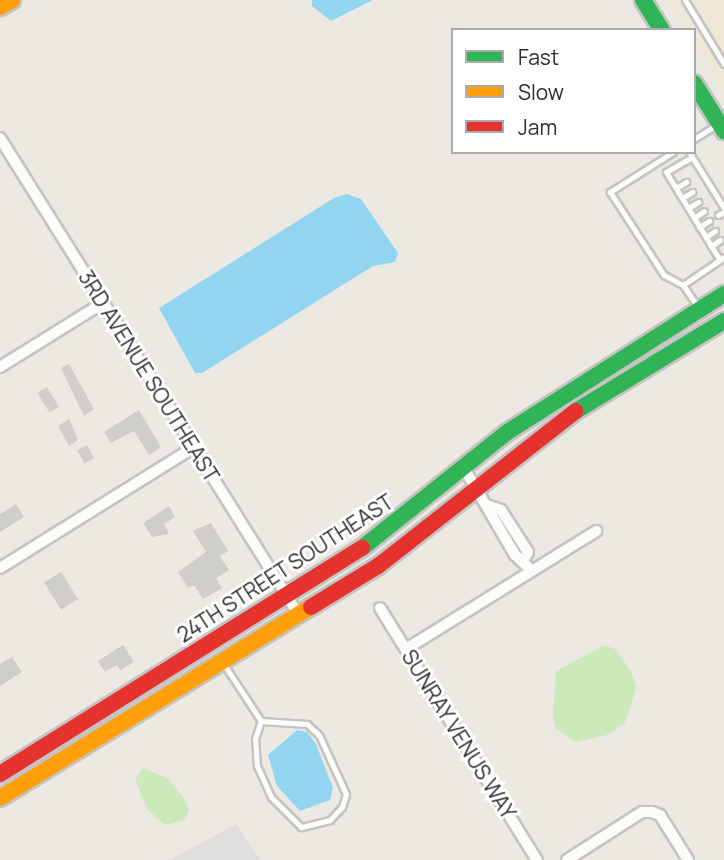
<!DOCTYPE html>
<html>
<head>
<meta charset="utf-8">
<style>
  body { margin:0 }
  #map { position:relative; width:724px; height:860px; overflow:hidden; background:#ece8e2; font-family:Manrope,sans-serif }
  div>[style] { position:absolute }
  .industrial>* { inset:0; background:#dfddde }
  .education>* { inset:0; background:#efe7d7 }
  .green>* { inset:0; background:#cce9b9 }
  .water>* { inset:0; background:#92d5f1 }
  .building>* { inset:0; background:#d0cec9; transform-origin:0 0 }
  .roads { filter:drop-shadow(2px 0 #c5c4c3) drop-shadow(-2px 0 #c5c4c3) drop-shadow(0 2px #c5c4c3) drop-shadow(0 -2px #c5c4c3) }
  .lane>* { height:5px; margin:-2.5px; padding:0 2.5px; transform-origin:2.5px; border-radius:2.5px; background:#fcfcfb }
  .street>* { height:10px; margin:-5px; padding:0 5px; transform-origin:5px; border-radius:5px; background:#fcfcfb }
  .fast>* { height:16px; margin:-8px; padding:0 8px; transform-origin:8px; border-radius:8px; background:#30b455 }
  .slow>* { height:16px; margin:-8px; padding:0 8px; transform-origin:8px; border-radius:8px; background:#ff9f0a }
  .jam>* { height:16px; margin:-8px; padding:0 8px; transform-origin:8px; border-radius:8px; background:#e5322d }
  span { translate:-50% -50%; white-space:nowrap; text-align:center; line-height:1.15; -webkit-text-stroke:6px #fff; paint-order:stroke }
  .street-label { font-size:21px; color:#2d2d2d }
  .legend { position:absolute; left:451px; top:28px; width:245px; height:126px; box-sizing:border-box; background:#fff; border:2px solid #ababab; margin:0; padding:9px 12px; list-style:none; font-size:21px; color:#2d2d2d }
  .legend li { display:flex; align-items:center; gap:14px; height:35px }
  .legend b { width:35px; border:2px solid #ababab }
</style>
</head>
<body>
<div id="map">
  <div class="industrial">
    <div style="clip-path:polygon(236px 824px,260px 860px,170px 860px)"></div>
  </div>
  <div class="education">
    <div style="clip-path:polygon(669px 0,724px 0,724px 92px,694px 42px,694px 30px,687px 30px)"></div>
  </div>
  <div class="green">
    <div style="clip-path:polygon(603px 646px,614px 648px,631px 671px,636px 686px,631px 706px,624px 724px,607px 735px,576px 742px,556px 729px,553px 716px,556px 671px)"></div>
    <div style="clip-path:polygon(143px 768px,167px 778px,183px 797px,189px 811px,183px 821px,165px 825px,148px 810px,135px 780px)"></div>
  </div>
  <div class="water">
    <div style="clip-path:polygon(312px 0,373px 0,331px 21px,312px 6px)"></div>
    <div style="clip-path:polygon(347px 194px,361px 199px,398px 253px,395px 262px,373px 266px,202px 373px,195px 373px,159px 308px,334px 198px)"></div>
    <div style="clip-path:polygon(297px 730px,307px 732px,316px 744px,333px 788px,330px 800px,300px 811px,277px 786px,268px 755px)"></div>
  </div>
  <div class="building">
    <div style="clip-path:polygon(69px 364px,94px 409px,84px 416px,61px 368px)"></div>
    <div style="left:47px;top:387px;width:23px;height:11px;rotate:59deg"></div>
    <div style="clip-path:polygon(139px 410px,161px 447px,149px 455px,134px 431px,111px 443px,104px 432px)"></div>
    <div style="clip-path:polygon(69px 419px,78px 440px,69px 446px,58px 426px)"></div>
    <div style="left:87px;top:445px;width:15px;height:11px;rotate:62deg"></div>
    <div style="clip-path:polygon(16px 504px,24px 517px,0 532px,0 514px)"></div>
    <div style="clip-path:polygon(169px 506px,175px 517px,164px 524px,169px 534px,152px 537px,143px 523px)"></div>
    <div style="clip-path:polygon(211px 523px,228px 551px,220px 556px,229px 570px,216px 578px,222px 588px,203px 599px,194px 585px,188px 588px,178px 572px,206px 552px,193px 531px)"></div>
    <div style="left:61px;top:572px;width:32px;height:20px;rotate:58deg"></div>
    <div style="clip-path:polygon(123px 645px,134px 662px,120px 670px,117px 665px,105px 672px,98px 661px)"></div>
    <div style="clip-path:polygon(12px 657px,22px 672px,0 686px,0 664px)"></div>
  </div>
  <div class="roads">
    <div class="lane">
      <div style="left:685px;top:0;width:75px;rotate:58.6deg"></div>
      <div style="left:694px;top:139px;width:28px;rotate:-32deg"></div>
      <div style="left:673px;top:152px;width:75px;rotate:147.6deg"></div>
      <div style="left:610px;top:192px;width:99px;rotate:57deg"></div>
      <div style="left:664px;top:275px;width:21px;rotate:28deg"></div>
      <div style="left:683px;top:285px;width:25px;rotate:56deg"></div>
      <div style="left:689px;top:152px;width:66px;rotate:58deg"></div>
      <div style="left:692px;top:157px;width:30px;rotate:150deg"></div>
      <div style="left:666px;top:172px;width:103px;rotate:58.5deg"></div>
      <div style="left:676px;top:188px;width:12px;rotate:-31deg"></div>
      <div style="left:682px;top:198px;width:12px;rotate:-31deg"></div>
      <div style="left:688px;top:208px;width:12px;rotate:-31deg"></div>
      <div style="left:718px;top:215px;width:7px;rotate:-27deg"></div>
      <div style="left:694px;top:218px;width:12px;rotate:-35deg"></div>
      <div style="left:699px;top:227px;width:12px;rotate:-31deg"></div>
      <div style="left:706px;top:237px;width:11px;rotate:-34deg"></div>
      <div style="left:711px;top:246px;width:11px;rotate:-34deg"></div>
      <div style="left:683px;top:285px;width:50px;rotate:-34.3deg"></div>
      <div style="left:223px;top:663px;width:69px;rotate:56.8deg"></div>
      <div style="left:261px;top:721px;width:46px;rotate:3.7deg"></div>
      <div style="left:307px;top:724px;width:16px;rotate:43deg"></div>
      <div style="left:319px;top:735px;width:65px;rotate:65.4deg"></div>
      <div style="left:346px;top:794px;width:14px;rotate:107deg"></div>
      <div style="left:342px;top:807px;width:18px;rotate:133deg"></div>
      <div style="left:330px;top:820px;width:30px;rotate:166deg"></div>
      <div style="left:301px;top:827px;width:42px;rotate:-135deg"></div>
      <div style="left:271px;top:797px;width:34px;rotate:-114deg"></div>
      <div style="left:257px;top:766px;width:27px;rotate:-94deg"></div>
      <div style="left:255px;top:739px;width:19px;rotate:-72deg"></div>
    </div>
    <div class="street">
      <div style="left:0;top:138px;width:563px;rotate:57.92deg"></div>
      <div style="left:0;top:367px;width:121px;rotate:-31.9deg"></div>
      <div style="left:464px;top:468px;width:101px;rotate:59.6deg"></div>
      <div style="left:515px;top:555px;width:23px;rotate:43deg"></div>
      <div style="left:489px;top:506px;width:13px;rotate:18deg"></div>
      <div style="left:501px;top:510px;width:50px;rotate:57.3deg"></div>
      <div style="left:528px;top:552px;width:8px;rotate:120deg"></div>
      <div style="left:0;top:568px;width:227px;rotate:-31.9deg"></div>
      <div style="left:380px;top:608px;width:297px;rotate:58.1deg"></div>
      <div style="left:406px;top:649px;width:224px;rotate:-31.8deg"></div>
      <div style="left:567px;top:860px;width:89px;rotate:-32.6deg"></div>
      <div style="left:642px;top:812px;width:10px"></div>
      <div style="left:652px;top:812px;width:9px;rotate:21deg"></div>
      <div style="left:660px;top:815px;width:53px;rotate:58.1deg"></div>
    </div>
    <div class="fast">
      <div style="left:643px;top:0;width:36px;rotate:58deg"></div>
      <div style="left:694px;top:83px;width:57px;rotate:58deg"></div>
      <div style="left:576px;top:411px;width:173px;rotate:-31.3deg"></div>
      <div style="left:362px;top:548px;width:184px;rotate:-38.6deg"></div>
      <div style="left:506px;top:433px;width:259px;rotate:-32.5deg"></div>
    </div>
    <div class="slow">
      <div style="left:0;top:7px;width:14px;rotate:-30deg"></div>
      <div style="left:0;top:798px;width:365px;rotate:-31.6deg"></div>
    </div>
    <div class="jam">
      <div style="left:311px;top:607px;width:79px;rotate:-31.5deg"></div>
      <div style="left:378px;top:566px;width:251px;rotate:-38.1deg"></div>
      <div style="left:0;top:774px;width:427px;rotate:-32deg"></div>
    </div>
  </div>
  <div class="street-label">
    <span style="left:149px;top:376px;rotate:58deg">3RD AVENUE SOUTHEAST</span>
    <span style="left:285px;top:568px;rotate:-33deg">24TH STREET SOUTHEAST</span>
    <span style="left:459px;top:734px;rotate:58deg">SUNRAY VENUS WAY</span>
  </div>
  <ul class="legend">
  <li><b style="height:9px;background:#30b455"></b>Fast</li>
  <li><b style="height:9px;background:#ff9f0a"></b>Slow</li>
  <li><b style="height:9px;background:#e5322d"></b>Jam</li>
  </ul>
</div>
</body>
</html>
